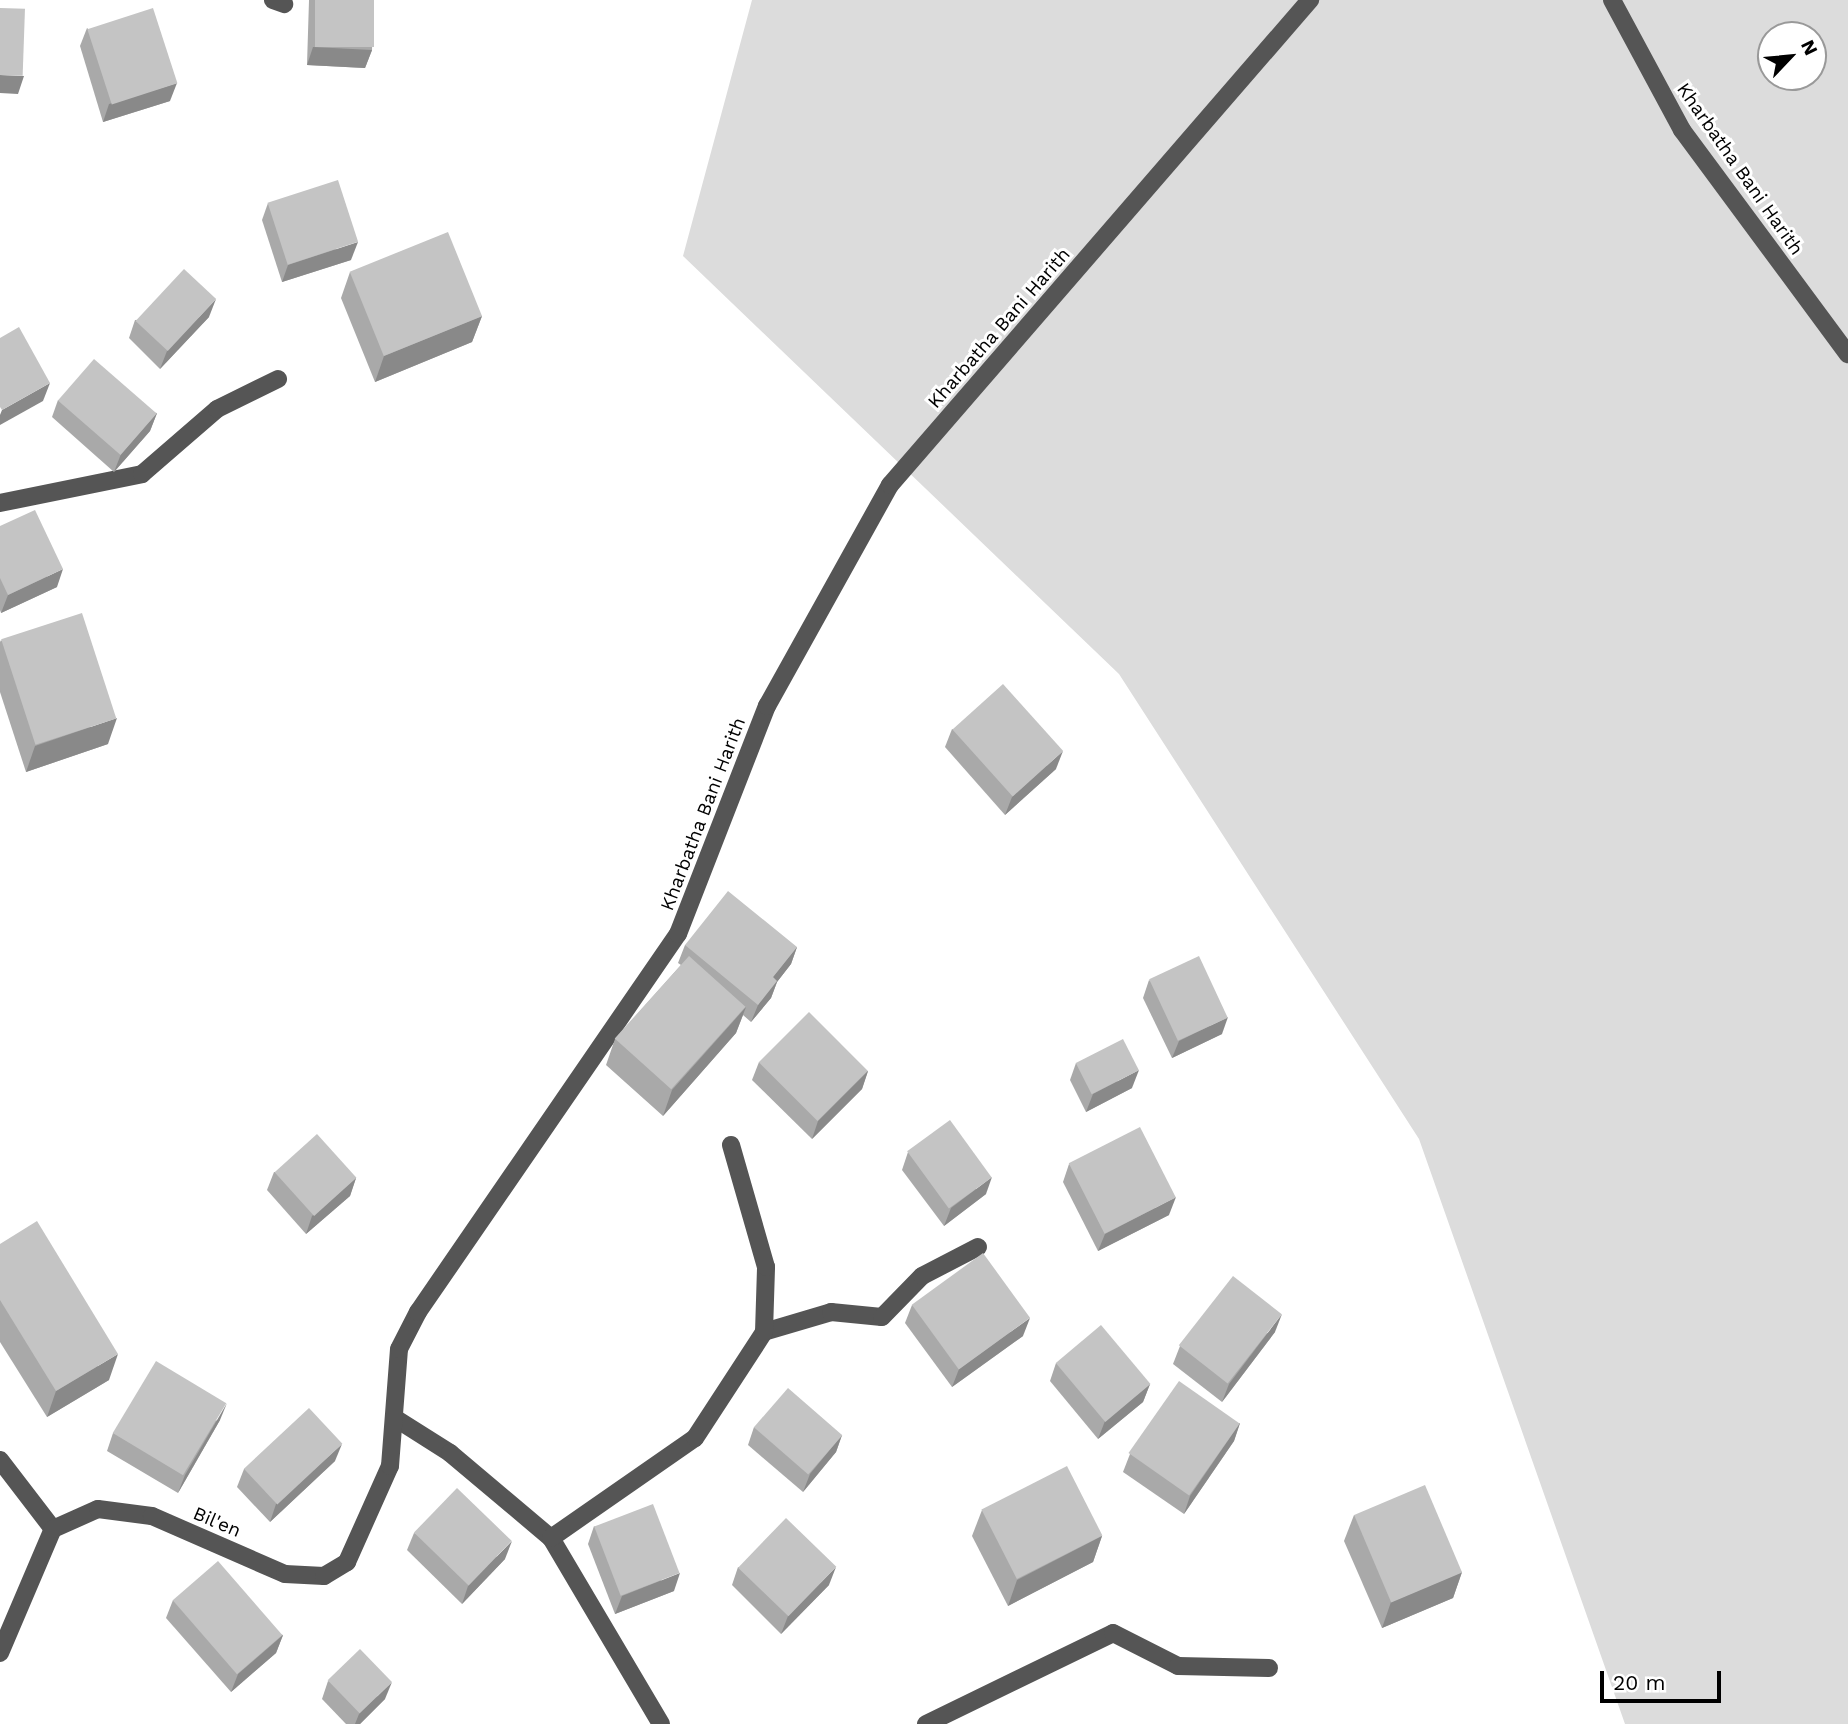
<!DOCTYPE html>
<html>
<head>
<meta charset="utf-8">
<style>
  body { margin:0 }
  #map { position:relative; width:1848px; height:1724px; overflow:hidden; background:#fff; font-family:"Work Sans",sans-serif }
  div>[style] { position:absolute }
  .green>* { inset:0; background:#dcdcdc }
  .minor>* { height:18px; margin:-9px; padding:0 9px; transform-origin:9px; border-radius:9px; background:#555 }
  .wall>* { inset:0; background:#a9a9a9 }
  .shaded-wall>* { inset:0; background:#898989 }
  .building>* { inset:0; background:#c4c4c4; transform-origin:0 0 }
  span { translate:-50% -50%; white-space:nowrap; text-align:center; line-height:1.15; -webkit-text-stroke:6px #fff; paint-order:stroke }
  .street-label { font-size:19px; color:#000 }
  .north { position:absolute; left:1757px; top:21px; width:70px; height:70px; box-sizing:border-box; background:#fff; border:2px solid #999; border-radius:50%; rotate:64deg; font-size:19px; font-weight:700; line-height:28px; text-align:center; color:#000 }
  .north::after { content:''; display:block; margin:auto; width:24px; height:32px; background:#000; clip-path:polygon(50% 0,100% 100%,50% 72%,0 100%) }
  .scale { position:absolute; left:1600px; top:1671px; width:121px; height:32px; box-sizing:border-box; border:4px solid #000; border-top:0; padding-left:9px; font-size:21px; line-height:24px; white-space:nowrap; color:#000; -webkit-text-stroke:5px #fff; paint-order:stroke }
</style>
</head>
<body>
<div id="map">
  <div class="green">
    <div style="clip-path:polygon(evenodd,752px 0,1848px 0,1848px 1724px,1625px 1724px,1419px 1139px,1119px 674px,683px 256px,752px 0,1771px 35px,1813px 35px,1813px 77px,1771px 77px,1771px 35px)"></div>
  </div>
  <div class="minor">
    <div style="left:273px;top:0;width:12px;rotate:20deg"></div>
    <div style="left:1612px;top:0;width:148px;rotate:61.7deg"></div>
    <div style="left:1682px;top:130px;width:279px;rotate:53.5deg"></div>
    <div style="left:0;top:503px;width:145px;rotate:-11.5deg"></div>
    <div style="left:142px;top:474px;width:99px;rotate:-40.9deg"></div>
    <div style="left:217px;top:409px;width:68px;rotate:-26.2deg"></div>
    <div style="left:764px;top:1332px;width:70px;rotate:-16.6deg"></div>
    <div style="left:831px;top:1312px;width:51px;rotate:5.6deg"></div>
    <div style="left:882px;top:1317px;width:57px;rotate:-45.7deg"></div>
    <div style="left:922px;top:1276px;width:63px;rotate:-27.4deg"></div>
    <div style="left:398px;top:1420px;width:62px;rotate:32.4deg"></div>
    <div style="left:450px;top:1453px;width:132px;rotate:40.1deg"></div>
    <div style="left:551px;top:1538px;width:216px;rotate:59.4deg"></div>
    <div style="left:0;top:1460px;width:87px;rotate:52.5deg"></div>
    <div style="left:551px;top:1538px;width:175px;rotate:-34.8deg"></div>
    <div style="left:695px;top:1438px;width:126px;rotate:-56.9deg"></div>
    <div style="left:764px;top:1332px;width:65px;rotate:-88.2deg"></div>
    <div style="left:766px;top:1267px;width:127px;rotate:-106deg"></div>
    <div style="left:0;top:1653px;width:135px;rotate:-66.9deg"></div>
    <div style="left:53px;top:1529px;width:49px;rotate:-24deg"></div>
    <div style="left:98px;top:1509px;width:54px;rotate:7.4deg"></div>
    <div style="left:152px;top:1516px;width:145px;rotate:23.6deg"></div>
    <div style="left:285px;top:1574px;width:39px;rotate:3deg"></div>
    <div style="left:324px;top:1576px;width:27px;rotate:-31deg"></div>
    <div style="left:347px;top:1562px;width:105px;rotate:-65.9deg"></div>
    <div style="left:390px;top:1466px;width:117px;rotate:-85.6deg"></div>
    <div style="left:399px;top:1349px;width:42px;rotate:-62.8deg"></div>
    <div style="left:418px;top:1312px;width:459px;rotate:-55.5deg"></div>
    <div style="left:678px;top:934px;width:245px;rotate:-68.7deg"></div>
    <div style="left:767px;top:706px;width:253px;rotate:-60.9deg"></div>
    <div style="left:890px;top:485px;width:642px;rotate:-49.11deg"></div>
    <div style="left:926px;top:1724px;width:208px;rotate:-25.9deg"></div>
    <div style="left:1113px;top:1633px;width:73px;rotate:26.9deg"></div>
    <div style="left:1178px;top:1666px;width:91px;rotate:1.3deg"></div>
  </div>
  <div class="wall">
    <div style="clip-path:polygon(309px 0,374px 0,372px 50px,365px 68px,307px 65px)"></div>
    <div style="clip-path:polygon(87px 28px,170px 101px,103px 122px,80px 46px)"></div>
    <div style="clip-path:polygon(268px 203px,351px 260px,282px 282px,262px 220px)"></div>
    <div style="clip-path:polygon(350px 272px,482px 316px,472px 342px,375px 382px,341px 298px)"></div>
    <div style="clip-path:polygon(209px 317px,160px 369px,129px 338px,135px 320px)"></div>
    <div style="clip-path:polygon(58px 400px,157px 413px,150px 431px,114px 472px,52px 417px)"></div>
    <div style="clip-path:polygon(0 526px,57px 587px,1px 613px,0 610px)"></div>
    <div style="clip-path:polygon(1px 640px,108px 744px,26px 772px,0 692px,0 642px)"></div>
    <div style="clip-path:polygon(952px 729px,1056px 769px,1005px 815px,945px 747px)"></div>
    <div style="clip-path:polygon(685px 945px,797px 947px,791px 964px,777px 982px,771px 998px,751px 1022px,743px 1015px,736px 1033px,663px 1116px,606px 1065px,615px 1039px,681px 965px,678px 963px)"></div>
    <div style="clip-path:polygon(1149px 980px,1222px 1034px,1172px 1058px,1143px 998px)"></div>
    <div style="clip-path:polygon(759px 1062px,868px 1071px,862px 1089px,812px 1139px,752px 1080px)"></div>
    <div style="clip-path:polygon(1076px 1063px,1132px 1088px,1086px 1112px,1070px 1080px)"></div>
    <div style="clip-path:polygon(908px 1152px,986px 1194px,944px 1226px,902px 1170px)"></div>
    <div style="clip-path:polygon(1069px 1164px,1169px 1215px,1098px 1251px,1063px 1182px)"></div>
    <div style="clip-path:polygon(274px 1172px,356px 1178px,350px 1196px,306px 1234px,267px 1190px)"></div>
    <div style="clip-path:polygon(0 1244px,109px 1380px,47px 1417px,0 1342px)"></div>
    <div style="clip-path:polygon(912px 1305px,1023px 1336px,952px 1387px,905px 1323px)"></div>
    <div style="clip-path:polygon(1275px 1332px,1222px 1402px,1173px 1364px,1180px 1346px)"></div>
    <div style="clip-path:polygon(1056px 1363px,1150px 1384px,1143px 1402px,1098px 1439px,1050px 1381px)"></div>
    <div style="clip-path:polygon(220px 1420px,178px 1493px,107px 1451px,113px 1433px)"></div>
    <div style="clip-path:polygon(1240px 1423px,1234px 1441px,1184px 1514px,1123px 1472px,1130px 1454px)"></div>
    <div style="clip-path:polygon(754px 1427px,842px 1435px,836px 1452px,803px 1492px,748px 1445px)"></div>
    <div style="clip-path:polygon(335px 1461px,270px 1522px,237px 1487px,244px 1469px)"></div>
    <div style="clip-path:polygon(982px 1510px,1102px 1536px,1093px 1562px,1008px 1606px,972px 1536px)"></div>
    <div style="clip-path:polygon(1354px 1515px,1462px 1572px,1453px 1598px,1382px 1628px,1344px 1541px)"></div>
    <div style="clip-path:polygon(594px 1526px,674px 1591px,615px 1614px,588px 1544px)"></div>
    <div style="clip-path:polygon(414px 1533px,505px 1559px,462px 1604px,407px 1550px)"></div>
    <div style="clip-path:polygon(738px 1567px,829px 1585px,781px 1634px,732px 1585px)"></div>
    <div style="clip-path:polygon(173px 1600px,283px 1635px,276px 1653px,231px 1692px,166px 1618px)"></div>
    <div style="clip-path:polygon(328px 1681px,385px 1699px,360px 1724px,346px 1724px,322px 1699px)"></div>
  </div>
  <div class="shaded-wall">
    <div style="clip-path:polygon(313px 47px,372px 50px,365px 68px,307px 65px)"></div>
    <div style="clip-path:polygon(0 75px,24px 76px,18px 94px,0 93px)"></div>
    <div style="clip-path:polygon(177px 83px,170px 101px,103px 122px,109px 104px)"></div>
    <div style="clip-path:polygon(358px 242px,351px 260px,282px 282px,288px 265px)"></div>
    <div style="clip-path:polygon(216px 299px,209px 317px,160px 369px,167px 351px)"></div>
    <div style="clip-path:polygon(482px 316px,472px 342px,375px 382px,384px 356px)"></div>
    <div style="clip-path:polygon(50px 383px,43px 401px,0 425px,0 415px,2px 410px)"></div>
    <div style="clip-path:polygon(157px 413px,150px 431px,114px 472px,121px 454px)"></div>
    <div style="clip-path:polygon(63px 569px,57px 587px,1px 613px,8px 595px)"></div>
    <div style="clip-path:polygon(117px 718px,108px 744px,26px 772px,35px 746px)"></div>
    <div style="clip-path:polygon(1063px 751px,1056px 769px,1005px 815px,1012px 797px)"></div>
    <div style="clip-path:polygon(797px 947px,791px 964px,777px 982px,771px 998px,751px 1022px,758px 1005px,773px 977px)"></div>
    <div style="clip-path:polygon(746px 1007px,736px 1033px,663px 1116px,672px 1090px)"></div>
    <div style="clip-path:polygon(1228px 1017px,1222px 1034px,1172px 1058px,1179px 1041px)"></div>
    <div style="clip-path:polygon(1139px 1070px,1132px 1088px,1086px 1112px,1093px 1094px)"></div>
    <div style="clip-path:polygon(868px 1071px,862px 1089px,812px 1139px,818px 1121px)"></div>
    <div style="clip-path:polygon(992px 1177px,986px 1194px,944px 1226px,951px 1208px)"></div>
    <div style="clip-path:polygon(356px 1178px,350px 1196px,306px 1234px,312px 1216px)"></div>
    <div style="clip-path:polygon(1176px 1197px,1169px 1215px,1098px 1251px,1105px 1234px)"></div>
    <div style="clip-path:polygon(1282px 1314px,1275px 1332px,1222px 1402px,1229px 1384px)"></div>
    <div style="clip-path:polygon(1030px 1318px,1023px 1336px,952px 1387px,959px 1369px)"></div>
    <div style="clip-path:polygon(118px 1354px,109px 1380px,47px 1417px,56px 1391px)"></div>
    <div style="clip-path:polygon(1150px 1384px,1143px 1402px,1098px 1439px,1105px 1421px)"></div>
    <div style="clip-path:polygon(227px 1403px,220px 1420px,178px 1493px,185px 1475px)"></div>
    <div style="clip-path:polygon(1240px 1423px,1234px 1441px,1184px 1514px,1190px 1496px)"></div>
    <div style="clip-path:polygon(842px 1435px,836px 1452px,803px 1492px,810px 1474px)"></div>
    <div style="clip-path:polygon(342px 1444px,335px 1461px,270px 1522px,276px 1504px)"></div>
    <div style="clip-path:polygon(1102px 1536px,1093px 1562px,1008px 1606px,1017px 1580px)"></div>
    <div style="clip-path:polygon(512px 1541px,505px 1559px,462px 1604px,468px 1586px)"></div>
    <div style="clip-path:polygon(836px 1567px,829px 1585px,781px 1634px,788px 1616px)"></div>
    <div style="clip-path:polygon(1462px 1572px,1453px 1598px,1382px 1628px,1391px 1602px)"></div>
    <div style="clip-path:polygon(680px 1573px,674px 1591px,615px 1614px,622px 1596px)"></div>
    <div style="clip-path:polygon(283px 1635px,276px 1653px,231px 1692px,238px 1674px)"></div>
    <div style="clip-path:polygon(392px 1682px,385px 1699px,360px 1724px,355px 1724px,359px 1714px)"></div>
  </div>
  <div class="building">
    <div style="left:315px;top:0;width:59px;height:47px"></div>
    <div style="left:0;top:8px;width:25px;height:67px;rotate:2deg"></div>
    <div style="left:153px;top:8px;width:79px;height:69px;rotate:72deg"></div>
    <div style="left:338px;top:180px;width:65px;height:74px;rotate:72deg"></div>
    <div style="left:448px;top:232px;width:91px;height:106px;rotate:68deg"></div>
    <div style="left:184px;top:269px;width:44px;height:71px;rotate:43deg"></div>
    <div style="clip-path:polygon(19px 327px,50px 383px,2px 410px,0 407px,0 338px)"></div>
    <div style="left:94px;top:359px;width:83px;height:55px;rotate:41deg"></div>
    <div style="clip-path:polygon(35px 510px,63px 569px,8px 595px,0 578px,0 526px)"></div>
    <div style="left:82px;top:613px;width:111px;height:85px;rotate:72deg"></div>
    <div style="left:1003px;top:684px;width:90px;height:68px;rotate:48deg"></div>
    <div style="clip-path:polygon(728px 891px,797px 947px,773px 977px,777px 981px,758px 1005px,685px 945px)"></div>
    <div style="left:689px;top:956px;width:76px;height:111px;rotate:42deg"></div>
    <div style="left:1199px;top:956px;width:68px;height:55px;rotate:65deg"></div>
    <div style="left:809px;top:1012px;width:83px;height:71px;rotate:45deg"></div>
    <div style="left:1123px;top:1039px;width:35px;height:53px;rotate:63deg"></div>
    <div style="left:950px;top:1120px;width:71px;height:53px;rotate:54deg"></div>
    <div style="left:1140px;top:1127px;width:79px;height:80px;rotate:63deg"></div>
    <div style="left:317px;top:1134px;width:59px;height:57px;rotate:48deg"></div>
    <div style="clip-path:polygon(37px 1221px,118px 1354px,56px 1391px,0 1300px,0 1244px)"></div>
    <div style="left:983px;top:1253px;width:80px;height:88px;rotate:54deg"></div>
    <div style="left:1233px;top:1276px;width:62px;height:88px;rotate:38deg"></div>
    <div style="left:1101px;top:1325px;width:77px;height:59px;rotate:50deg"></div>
    <div style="left:156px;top:1361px;width:82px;height:84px;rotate:31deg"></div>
    <div style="left:1179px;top:1381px;width:74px;height:88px;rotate:35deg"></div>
    <div style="left:788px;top:1388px;width:72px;height:52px;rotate:41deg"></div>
    <div style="left:309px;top:1408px;width:49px;height:89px;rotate:47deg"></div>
    <div style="left:1067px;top:1466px;width:78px;height:96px;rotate:63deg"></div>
    <div style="left:1425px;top:1485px;width:95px;height:77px;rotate:67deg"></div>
    <div style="left:457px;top:1488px;width:76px;height:62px;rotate:44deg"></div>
    <div style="left:653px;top:1504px;width:74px;height:63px;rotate:69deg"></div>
    <div style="left:786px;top:1518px;width:70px;height:69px;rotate:44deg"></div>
    <div style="left:218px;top:1561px;width:98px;height:60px;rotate:49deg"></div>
    <div style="left:360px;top:1649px;width:46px;height:45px;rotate:46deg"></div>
  </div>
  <div class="street-label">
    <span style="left:1740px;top:169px;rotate:55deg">Kharbatha Bani Harith</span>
    <span style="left:999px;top:328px;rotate:-49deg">Kharbatha Bani Harith</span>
    <span style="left:703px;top:814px;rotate:-69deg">Kharbatha Bani Harith</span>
    <span style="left:217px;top:1522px;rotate:23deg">Bil'en</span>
  </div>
  <div class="north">N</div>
  <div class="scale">20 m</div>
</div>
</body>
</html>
